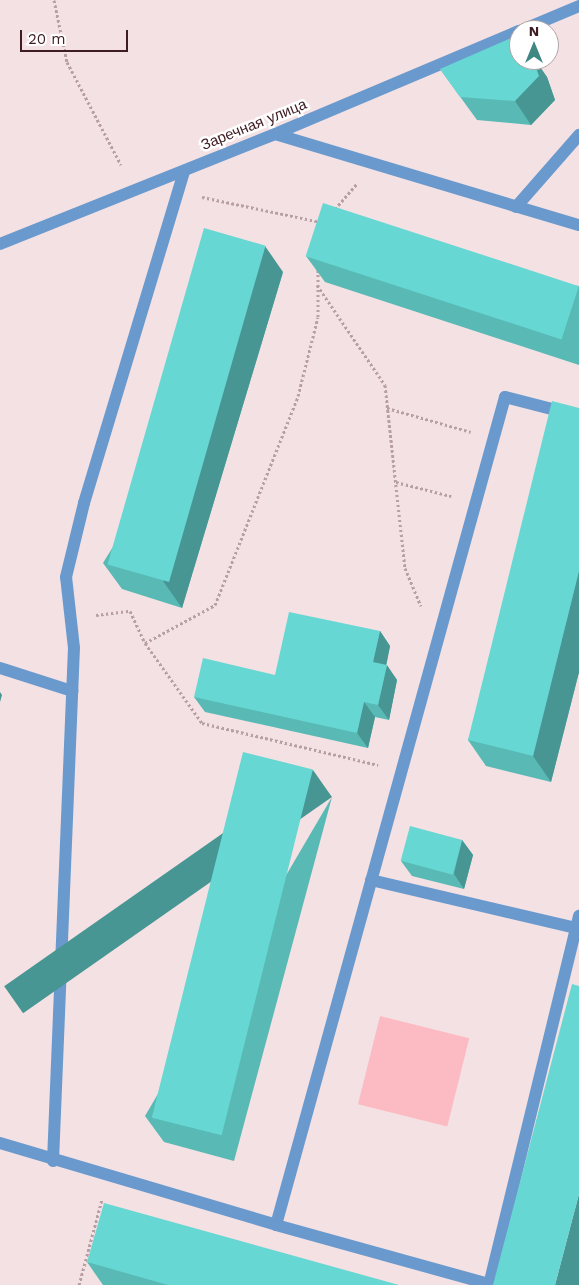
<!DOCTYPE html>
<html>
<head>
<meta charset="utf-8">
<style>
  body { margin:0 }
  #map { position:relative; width:579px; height:1285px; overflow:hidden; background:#f4e1e3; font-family:"Work Sans",sans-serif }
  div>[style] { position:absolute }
  .green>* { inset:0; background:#fcbbc3; transform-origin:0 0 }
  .path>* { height:3px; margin-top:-1.5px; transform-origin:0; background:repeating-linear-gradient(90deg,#b79fa3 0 2.5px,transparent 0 5px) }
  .minor>* { height:12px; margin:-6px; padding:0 6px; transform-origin:6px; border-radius:6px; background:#6a9acd }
  .wall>* { inset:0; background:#58b9b5 }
  .shaded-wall>* { inset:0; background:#479693; transform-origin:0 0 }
  .building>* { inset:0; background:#66d7d2; transform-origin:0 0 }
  span { translate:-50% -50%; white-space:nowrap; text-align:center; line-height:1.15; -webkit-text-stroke:5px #fff; paint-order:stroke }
  .street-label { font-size:15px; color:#3d1c22 }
  .north { position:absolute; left:509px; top:20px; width:50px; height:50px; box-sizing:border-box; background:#fff; border:1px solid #b1a4a7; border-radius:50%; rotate:0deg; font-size:14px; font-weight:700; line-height:20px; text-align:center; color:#3d1c22 }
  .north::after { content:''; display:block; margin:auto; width:18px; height:22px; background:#3f8783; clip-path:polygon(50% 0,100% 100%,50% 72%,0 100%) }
  .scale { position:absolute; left:20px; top:30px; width:108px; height:22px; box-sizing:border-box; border:2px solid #3d1c22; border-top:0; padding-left:6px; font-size:15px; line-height:18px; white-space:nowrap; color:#3d1c22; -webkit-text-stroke:4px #fff; paint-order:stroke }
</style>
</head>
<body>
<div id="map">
  <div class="green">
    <div style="left:380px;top:1016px;width:92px;height:91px;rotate:14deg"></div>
  </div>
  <div class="path">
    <div style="left:54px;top:0;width:63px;rotate:78.2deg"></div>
    <div style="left:67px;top:62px;width:116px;rotate:62.3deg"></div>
    <div style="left:202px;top:197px;width:122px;rotate:11.9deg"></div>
    <div style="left:335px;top:209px;width:33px;rotate:-49deg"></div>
    <div style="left:317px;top:285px;width:121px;rotate:55.8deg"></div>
    <div style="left:385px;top:385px;width:184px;rotate:83.8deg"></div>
    <div style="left:405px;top:568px;width:41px;rotate:67.2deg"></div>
    <div style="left:387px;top:408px;width:87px;rotate:15.9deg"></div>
    <div style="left:396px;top:482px;width:57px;rotate:14.3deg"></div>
    <div style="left:96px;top:615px;width:34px;rotate:-7deg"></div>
    <div style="left:130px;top:611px;width:35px;rotate:65deg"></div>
    <div style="left:145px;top:643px;width:98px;rotate:54.5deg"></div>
    <div style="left:202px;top:723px;width:181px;rotate:13.4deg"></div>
    <div style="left:145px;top:643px;width:80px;rotate:-28.5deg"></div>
    <div style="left:215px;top:605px;width:225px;rotate:-68.3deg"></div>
    <div style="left:298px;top:396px;width:81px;rotate:-75.8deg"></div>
    <div style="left:318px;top:317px;width:48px;rotate:-90deg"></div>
    <div style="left:79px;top:1285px;width:89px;rotate:-75deg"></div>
  </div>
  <div class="minor">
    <div style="left:522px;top:30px;width:62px;rotate:-22.8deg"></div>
    <div style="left:275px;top:134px;width:317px;rotate:16.7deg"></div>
    <div style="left:516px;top:207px;width:96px;rotate:-48.8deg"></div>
    <div style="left:0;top:244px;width:296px;rotate:-21.8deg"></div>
    <div style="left:275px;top:134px;width:265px;rotate:-22.9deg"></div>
    <div style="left:0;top:668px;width:76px;rotate:17.7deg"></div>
    <div style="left:371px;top:880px;width:211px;rotate:13.2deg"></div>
    <div style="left:0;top:1143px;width:288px;rotate:16.5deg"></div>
    <div style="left:276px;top:1225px;width:859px;rotate:-74.54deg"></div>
    <div style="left:505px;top:397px;width:76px;rotate:14.4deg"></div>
    <div style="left:53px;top:1161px;width:513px;rotate:-87.66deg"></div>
    <div style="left:74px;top:648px;width:71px;rotate:-96.4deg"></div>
    <div style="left:66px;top:577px;width:76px;rotate:-76.3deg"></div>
    <div style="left:84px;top:503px;width:347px;rotate:-73.2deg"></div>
    <div style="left:276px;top:1225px;width:221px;rotate:15.5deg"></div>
    <div style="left:489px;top:1285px;width:380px;rotate:-76.3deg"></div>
  </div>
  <div class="wall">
    <div style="clip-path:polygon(519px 60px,535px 60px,547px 77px,555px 100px,531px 125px,477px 120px,440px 69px)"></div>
    <div style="clip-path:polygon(306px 256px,579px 286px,579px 365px,325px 282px)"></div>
    <div style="clip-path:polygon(283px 272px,182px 608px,122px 589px,103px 563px)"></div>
    <div style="clip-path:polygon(579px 408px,579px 672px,551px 782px,486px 766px,468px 740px)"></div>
    <div style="clip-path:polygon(380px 631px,390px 646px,386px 665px,397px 680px,389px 720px,375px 717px,368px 748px,205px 712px,194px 697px,275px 675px)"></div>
    <div style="clip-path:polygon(332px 797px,234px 1161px,164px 1142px,145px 1116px)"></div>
    <div style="clip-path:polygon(462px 840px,473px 855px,464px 889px,412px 876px,401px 861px)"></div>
    <div style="clip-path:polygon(87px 1262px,399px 1285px,103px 1285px)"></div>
  </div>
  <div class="shaded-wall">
    <div style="clip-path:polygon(511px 38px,519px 49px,519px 57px)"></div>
    <div style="clip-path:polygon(533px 60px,535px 60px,547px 77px,555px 100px,531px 125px,515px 101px)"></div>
    <div style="clip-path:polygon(265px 246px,283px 272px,182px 608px,163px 581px)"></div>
    <div style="clip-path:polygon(579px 571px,579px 672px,551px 782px,533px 756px)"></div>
    <div style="clip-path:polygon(380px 631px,390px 646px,384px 677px,373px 662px)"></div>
    <div style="clip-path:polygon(387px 665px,397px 680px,389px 720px,378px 705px)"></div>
    <div style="clip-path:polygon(0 692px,2px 695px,0 702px)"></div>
    <div style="clip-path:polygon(364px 702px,375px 717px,368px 748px,357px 733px)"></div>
    <div style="left:313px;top:770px;width:33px;height:377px;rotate:55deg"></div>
    <div style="clip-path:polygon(462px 840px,473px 855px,464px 889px,454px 874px)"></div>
    <div style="clip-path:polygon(579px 1194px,579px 1285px,555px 1285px)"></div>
  </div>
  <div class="building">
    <div style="clip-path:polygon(511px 38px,519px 57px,519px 60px,533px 60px,539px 76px,515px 101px,460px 97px,440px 69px)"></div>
    <div style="left:323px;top:203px;width:269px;height:56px;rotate:18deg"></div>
    <div style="left:204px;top:228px;width:64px;height:350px;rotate:16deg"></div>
    <div style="clip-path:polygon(552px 401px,579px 408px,579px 571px,533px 756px,468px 740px)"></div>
    <div style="clip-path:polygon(289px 612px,380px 631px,373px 662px,387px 665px,378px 705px,364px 702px,357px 733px,194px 697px,203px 658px,275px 675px)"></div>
    <div style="left:243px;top:752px;width:72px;height:377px;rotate:14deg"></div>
    <div style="left:410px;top:826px;width:54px;height:36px;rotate:15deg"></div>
    <div style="clip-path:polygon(572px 984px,579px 986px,579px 1194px,555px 1285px,493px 1285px)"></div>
    <div style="clip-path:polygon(104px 1203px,399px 1285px,168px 1285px,87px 1262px)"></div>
  </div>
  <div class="street-label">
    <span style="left:254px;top:125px;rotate:-22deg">Заречная улица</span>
  </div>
  <div class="north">N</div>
  <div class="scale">20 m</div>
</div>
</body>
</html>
